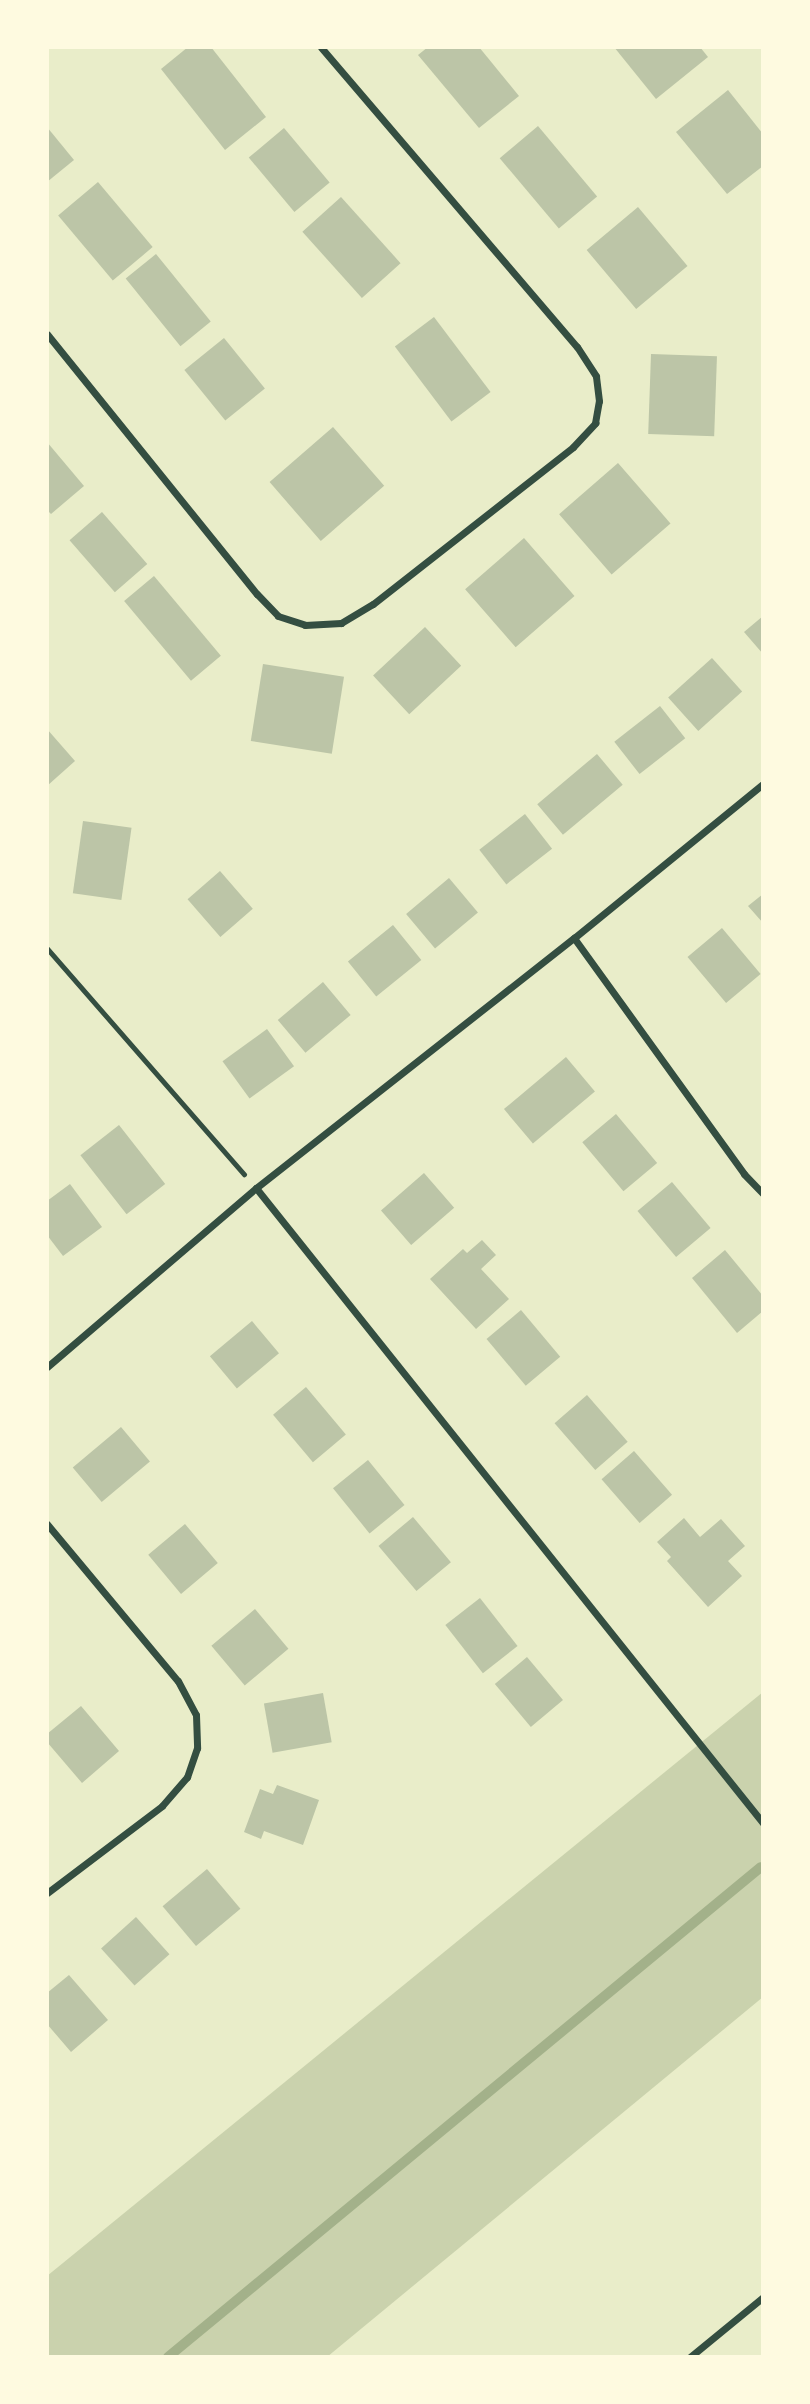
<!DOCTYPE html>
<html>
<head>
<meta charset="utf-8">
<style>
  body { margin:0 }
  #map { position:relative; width:810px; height:2404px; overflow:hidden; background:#e9edc9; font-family:Karla,sans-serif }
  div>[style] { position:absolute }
  .green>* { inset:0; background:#cad2ad }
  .stream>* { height:10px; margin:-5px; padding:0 5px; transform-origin:5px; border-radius:5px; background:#a3b18a }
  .building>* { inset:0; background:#bcc5a7; transform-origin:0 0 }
  .path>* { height:4.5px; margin:-2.25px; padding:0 2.25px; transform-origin:2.25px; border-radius:2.25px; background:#344e41 }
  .minor>* { height:7px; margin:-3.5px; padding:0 3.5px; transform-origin:3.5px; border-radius:3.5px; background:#344e41 }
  span { translate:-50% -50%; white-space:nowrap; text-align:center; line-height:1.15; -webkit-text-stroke:6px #fefae0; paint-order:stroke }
  .frame { position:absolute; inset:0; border:49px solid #fefae0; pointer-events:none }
</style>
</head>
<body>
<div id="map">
  <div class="green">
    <div style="clip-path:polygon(763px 1692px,763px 1997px,327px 2357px,47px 2357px,47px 2276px)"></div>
  </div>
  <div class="stream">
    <div style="left:168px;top:2357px;width:769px;rotate:-39.57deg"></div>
  </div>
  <div class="building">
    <div style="clip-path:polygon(188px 47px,211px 47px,266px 117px,225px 150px,161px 69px)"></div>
    <div style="clip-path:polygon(428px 47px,479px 47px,519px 96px,479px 128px,418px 55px)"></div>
    <div style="clip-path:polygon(614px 47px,700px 47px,708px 57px,656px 99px)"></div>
    <div style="clip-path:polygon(728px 90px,763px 134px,763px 166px,727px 194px,676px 132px)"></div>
    <div style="left:538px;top:126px;width:92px;height:50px;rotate:50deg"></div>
    <div style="clip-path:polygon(47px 127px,74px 160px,47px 182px)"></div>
    <div style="left:284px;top:128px;width:71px;height:46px;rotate:50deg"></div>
    <div style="left:98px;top:182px;width:85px;height:52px;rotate:50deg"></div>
    <div style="left:341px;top:197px;width:89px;height:52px;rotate:48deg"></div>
    <div style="left:638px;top:207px;width:77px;height:67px;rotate:50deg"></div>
    <div style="left:156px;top:254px;width:87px;height:39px;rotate:51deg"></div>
    <div style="left:434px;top:317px;width:94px;height:49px;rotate:53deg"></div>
    <div style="left:224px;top:338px;width:65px;height:51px;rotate:51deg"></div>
    <div style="left:651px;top:354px;width:66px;height:80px;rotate:2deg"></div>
    <div style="left:333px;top:427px;width:78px;height:84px;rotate:49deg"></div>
    <div style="clip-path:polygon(47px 442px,84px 486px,51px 514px,47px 510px)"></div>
    <div style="left:618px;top:463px;width:80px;height:78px;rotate:49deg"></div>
    <div style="left:102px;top:512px;width:69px;height:43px;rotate:49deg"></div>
    <div style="left:524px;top:538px;width:77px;height:78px;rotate:49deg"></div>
    <div style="left:154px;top:576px;width:104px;height:39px;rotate:50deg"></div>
    <div style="clip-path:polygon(763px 616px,763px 654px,744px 632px)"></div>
    <div style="left:425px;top:627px;width:53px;height:71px;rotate:47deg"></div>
    <div style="left:712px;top:658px;width:45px;height:59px;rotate:48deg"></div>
    <div style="left:263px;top:664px;width:82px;height:78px;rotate:9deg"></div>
    <div style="left:660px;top:706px;width:41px;height:58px;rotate:52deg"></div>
    <div style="clip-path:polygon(47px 729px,75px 761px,47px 786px)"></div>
    <div style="left:597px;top:754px;width:40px;height:78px;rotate:50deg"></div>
    <div style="left:525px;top:814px;width:44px;height:58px;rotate:52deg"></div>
    <div style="left:83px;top:821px;width:49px;height:73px;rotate:8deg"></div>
    <div style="left:220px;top:871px;width:50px;height:43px;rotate:49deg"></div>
    <div style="left:449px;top:878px;width:45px;height:56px;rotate:50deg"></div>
    <div style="clip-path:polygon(763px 894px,763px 923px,748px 906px)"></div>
    <div style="left:393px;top:925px;width:45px;height:58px;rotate:51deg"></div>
    <div style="left:722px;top:928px;width:60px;height:45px;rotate:50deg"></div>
    <div style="left:323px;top:982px;width:43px;height:59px;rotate:50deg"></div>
    <div style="left:267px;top:1029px;width:46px;height:55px;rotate:54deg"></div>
    <div style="left:566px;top:1057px;width:45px;height:81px;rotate:50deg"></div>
    <div style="left:616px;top:1114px;width:64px;height:44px;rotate:50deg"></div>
    <div style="left:119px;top:1125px;width:75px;height:49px;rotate:52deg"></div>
    <div style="left:424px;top:1173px;width:46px;height:57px;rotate:49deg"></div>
    <div style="left:672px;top:1182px;width:60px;height:45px;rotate:50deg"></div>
    <div style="clip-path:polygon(70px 1184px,102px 1227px,63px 1256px,47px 1235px,47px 1201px)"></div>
    <div style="clip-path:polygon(482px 1240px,496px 1255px,481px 1269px,509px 1299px,476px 1329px,430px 1279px,463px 1249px,467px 1253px)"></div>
    <div style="clip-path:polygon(725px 1250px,763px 1296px,763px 1311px,737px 1333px,692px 1278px)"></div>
    <div style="left:521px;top:1310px;width:61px;height:45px;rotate:50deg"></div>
    <div style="left:252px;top:1321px;width:42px;height:55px;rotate:50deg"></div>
    <div style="left:306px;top:1387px;width:62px;height:43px;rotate:50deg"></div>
    <div style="left:587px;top:1395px;width:62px;height:43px;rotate:49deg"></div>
    <div style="left:121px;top:1427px;width:45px;height:63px;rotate:50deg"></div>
    <div style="left:634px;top:1451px;width:58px;height:43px;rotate:49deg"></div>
    <div style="left:368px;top:1460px;width:58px;height:45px;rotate:51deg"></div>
    <div style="left:413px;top:1517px;width:59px;height:45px;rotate:50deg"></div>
    <div style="clip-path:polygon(684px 1518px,700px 1537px,721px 1519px,745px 1546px,728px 1561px,742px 1576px,708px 1607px,667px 1561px,671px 1557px,657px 1542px)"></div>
    <div style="left:185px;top:1524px;width:51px;height:48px;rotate:50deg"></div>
    <div style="left:480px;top:1598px;width:61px;height:44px;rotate:52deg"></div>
    <div style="left:255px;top:1609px;width:52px;height:57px;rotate:50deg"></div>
    <div style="left:527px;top:1657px;width:56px;height:42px;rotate:50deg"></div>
    <div style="left:323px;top:1693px;width:50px;height:60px;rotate:80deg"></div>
    <div style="clip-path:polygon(81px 1706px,119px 1751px,82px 1783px,47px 1742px,47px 1734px)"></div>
    <div style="clip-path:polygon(277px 1785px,319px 1800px,303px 1845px,264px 1831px,261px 1839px,244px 1832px,260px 1789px,273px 1794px)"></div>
    <div style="left:207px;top:1869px;width:52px;height:58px;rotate:50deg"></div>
    <div style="left:136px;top:1917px;width:50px;height:47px;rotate:48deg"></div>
    <div style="clip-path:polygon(69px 1975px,108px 2020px,71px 2052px,47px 2024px,47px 1993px)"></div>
  </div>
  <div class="path">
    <div style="left:47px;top:948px;width:300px;rotate:48.9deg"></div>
  </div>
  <div class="minor">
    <div style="left:47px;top:334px;width:334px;rotate:51.1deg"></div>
    <div style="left:257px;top:594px;width:30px;rotate:46deg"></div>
    <div style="left:278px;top:616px;width:28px;rotate:18deg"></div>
    <div style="left:305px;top:625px;width:36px;rotate:-3deg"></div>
    <div style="left:341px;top:623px;width:37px;rotate:-31deg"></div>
    <div style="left:373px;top:604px;width:254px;rotate:-38.1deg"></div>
    <div style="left:573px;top:447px;width:33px;rotate:-47deg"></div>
    <div style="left:595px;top:423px;width:22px;rotate:-80deg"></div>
    <div style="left:599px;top:401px;width:25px;rotate:-97deg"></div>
    <div style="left:596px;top:376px;width:35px;rotate:-123deg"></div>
    <div style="left:577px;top:347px;width:394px;rotate:-130.5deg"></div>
    <div style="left:574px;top:938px;width:291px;rotate:54.2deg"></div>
    <div style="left:744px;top:1174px;width:28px;rotate:46deg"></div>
    <div style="left:256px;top:1188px;width:813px;rotate:51.4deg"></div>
    <div style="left:47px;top:1367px;width:275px;rotate:-40.6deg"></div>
    <div style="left:256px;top:1188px;width:405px;rotate:-38.2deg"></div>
    <div style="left:574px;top:938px;width:244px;rotate:-39.2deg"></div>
    <div style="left:47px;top:1524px;width:204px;rotate:50.2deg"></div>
    <div style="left:178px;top:1681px;width:38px;rotate:62deg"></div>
    <div style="left:196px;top:1715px;width:33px;rotate:88deg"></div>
    <div style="left:197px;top:1748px;width:31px;rotate:109deg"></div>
    <div style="left:187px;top:1777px;width:38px;rotate:131deg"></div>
    <div style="left:162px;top:1806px;width:144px;rotate:142.9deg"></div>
    <div style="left:690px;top:2357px;width:94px;rotate:-39.4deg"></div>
  </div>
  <div class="frame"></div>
</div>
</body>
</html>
